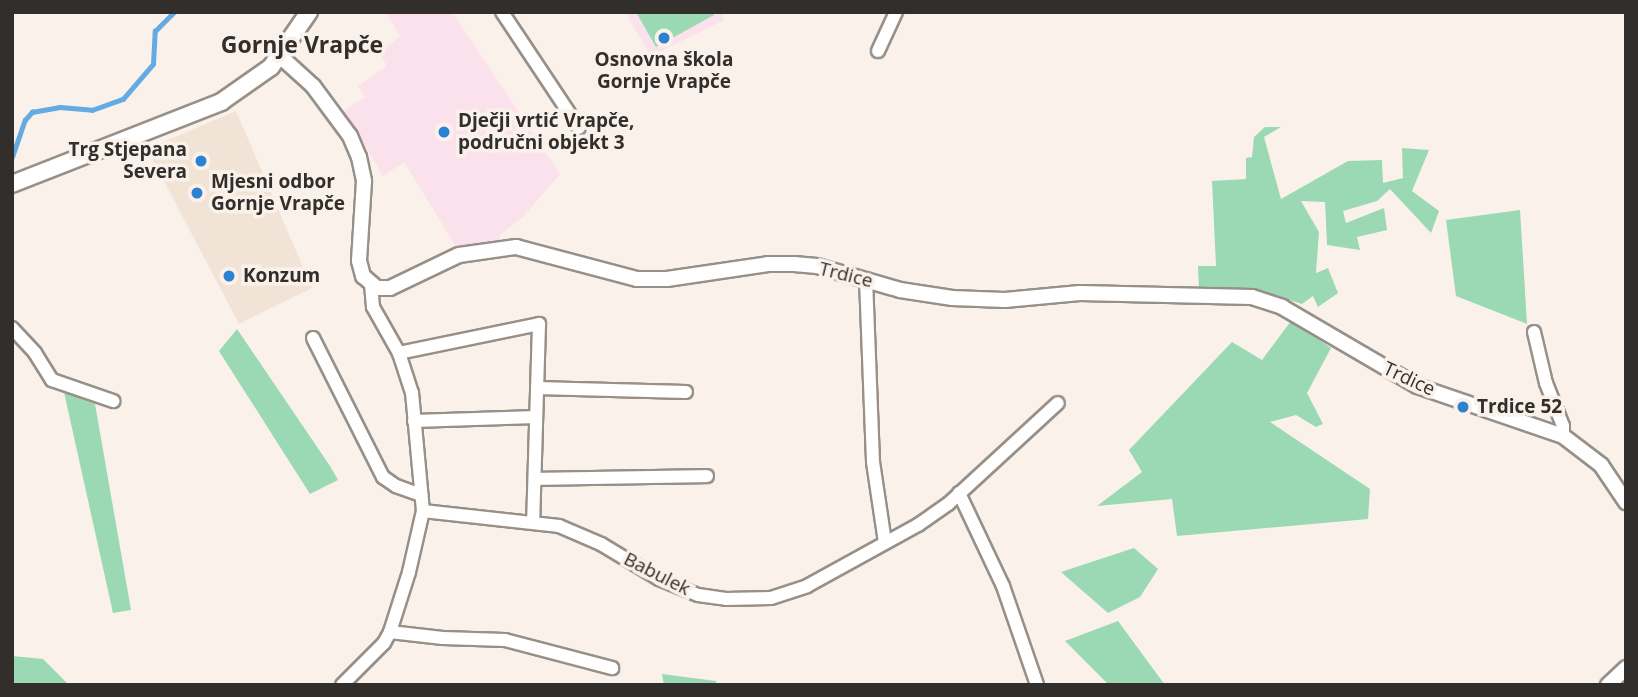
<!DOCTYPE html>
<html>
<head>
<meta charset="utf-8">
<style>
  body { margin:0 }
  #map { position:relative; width:1638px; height:697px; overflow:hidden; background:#faf1ea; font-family:"Open Sans",sans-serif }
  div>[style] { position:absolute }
  .built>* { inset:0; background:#f2e3d7 }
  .education>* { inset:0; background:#fae1eb }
  .green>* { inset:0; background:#9bd9b4 }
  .stream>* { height:4.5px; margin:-2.25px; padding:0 2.25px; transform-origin:2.25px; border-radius:2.25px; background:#64abe3 }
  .roads { filter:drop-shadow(2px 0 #979089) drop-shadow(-2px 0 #979089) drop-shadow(0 2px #979089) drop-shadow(0 -2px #979089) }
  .minor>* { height:12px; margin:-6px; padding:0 6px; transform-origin:6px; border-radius:6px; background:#fff }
  .tertiary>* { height:14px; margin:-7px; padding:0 7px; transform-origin:7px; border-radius:7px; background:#fff }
  .secondary>* { height:16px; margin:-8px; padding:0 8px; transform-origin:8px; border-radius:8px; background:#fff }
  .dots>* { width:19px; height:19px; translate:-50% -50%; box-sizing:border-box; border:4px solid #faf1ea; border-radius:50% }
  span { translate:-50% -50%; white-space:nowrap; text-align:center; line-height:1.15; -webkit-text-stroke:7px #faf1ea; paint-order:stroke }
  .poi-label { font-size:19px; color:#312e2b; font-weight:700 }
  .left { translate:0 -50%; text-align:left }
  .right { translate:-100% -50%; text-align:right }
  .street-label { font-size:19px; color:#312e2b }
  .quarter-label { font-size:23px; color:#312e2b; font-weight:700 }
  .frame { position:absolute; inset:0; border:14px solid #312e2b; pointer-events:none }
</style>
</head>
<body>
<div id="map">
  <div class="built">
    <div style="clip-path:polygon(236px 111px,312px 288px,239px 324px,147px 149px)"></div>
  </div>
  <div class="education">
    <div style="clip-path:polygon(386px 12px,452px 12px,560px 174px,523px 217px,500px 235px,500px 240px,457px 248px,404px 162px,383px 176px,344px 111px,365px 97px,358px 86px,387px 66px,380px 54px,400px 36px)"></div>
    <div style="clip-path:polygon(625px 12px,721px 12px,724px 20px,651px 56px)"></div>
  </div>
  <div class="green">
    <div style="clip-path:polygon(636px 12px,712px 12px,714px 15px,656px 47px)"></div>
    <div style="clip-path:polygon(1265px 127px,1281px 127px,1264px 137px,1281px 199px,1348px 161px,1382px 160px,1383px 183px,1403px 178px,1402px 148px,1429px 150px,1412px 191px,1439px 211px,1431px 233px,1390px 189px,1377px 201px,1343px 211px,1346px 223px,1384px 208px,1387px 230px,1357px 237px,1360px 250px,1327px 245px,1325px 202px,1301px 201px,1319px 232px,1316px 273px,1328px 268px,1338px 293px,1318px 307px,1313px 296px,1302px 304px,1286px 299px,1199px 290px,1198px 266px,1216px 266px,1212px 181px,1246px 179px,1246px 158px,1252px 157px,1254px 137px)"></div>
    <div style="clip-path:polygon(1520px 210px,1527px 324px,1456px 296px,1446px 220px)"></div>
    <div style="clip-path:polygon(1291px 321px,1331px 348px,1307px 393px,1323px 424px,1316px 427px,1296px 415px,1270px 422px,1370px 489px,1368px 519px,1177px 536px,1172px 499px,1097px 506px,1142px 472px,1129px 450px,1232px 342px,1262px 360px)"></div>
    <div style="clip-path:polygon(237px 329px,330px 466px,338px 480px,310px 494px,219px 351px)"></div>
    <div style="clip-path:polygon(64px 392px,95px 404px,131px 610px,113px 613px)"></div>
    <div style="clip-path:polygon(1134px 548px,1158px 569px,1140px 597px,1108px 613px,1061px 572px)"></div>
    <div style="clip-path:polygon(1118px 621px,1165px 685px,1109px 685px,1065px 641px)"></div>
    <div style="clip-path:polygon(12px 656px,43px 659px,69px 685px,12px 685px)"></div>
    <div style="clip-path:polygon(662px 674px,716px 681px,716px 685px,664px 685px)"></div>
  </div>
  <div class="stream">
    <div style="left:12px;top:157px;width:39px;rotate:-71deg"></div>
    <div style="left:25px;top:120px;width:11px;rotate:-49deg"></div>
    <div style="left:32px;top:112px;width:28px;rotate:-10deg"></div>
    <div style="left:60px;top:107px;width:32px;rotate:5deg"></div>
    <div style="left:92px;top:110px;width:33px;rotate:-20deg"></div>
    <div style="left:123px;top:99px;width:46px;rotate:-49.4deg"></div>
    <div style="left:153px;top:64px;width:33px;rotate:-87deg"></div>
    <div style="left:155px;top:31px;width:27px;rotate:-45deg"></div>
  </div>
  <div class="roads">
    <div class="minor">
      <div style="left:502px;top:12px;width:139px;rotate:56.4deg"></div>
      <div style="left:878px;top:51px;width:43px;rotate:-65.2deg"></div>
      <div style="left:866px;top:279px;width:183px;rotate:87.8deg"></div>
      <div style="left:873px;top:462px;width:81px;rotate:81.5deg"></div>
      <div style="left:12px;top:328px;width:34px;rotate:47deg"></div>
      <div style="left:35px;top:353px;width:32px;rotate:58deg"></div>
      <div style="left:52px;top:380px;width:65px;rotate:19deg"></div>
      <div style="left:1534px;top:332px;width:52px;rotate:76.8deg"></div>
      <div style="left:1546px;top:383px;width:46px;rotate:68.4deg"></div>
      <div style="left:1563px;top:426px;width:10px;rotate:90deg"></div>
      <div style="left:313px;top:338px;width:156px;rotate:63.3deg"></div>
      <div style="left:383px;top:477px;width:16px;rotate:35deg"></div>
      <div style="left:396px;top:486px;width:27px;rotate:20deg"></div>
      <div style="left:399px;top:353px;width:143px;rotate:-11.7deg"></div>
      <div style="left:539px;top:324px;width:198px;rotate:91.7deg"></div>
      <div style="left:537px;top:388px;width:149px;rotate:1.5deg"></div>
      <div style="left:414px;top:421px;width:122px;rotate:-1.9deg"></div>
      <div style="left:536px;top:479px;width:171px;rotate:-1deg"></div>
      <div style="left:959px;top:493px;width:103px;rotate:64.7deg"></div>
      <div style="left:1003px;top:586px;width:105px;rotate:71deg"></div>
      <div style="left:423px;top:511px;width:137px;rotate:6.3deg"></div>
      <div style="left:559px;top:526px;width:46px;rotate:23.2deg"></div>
      <div style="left:601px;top:544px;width:68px;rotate:31.1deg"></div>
      <div style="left:659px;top:579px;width:42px;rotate:22.3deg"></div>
      <div style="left:698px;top:595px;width:28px;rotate:8deg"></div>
      <div style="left:726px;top:599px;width:45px;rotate:-1.3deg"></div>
      <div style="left:771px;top:598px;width:38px;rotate:-18deg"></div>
      <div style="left:807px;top:586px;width:127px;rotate:-28.8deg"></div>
      <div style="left:918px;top:525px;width:37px;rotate:-35deg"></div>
      <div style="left:948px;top:504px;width:149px;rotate:-42.6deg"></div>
      <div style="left:390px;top:632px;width:53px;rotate:6.5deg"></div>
      <div style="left:443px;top:638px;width:62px;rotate:1.8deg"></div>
      <div style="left:505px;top:640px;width:111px;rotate:14.7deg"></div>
      <div style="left:342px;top:685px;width:59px;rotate:-45deg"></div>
      <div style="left:384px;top:643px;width:13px;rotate:-61deg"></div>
      <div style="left:390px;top:632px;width:63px;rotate:-72.4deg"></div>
      <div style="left:409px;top:572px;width:63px;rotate:-77.1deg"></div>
      <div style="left:423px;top:511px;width:119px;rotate:-95.3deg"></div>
      <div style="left:412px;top:393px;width:42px;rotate:-108deg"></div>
      <div style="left:399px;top:353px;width:53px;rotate:-119.5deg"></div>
      <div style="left:373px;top:307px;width:21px;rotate:-95deg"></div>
    </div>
    <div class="tertiary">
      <div style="left:281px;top:57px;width:43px;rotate:42.2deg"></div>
      <div style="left:313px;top:86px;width:62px;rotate:53.5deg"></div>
      <div style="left:350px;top:136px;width:23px;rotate:67deg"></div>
      <div style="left:359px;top:157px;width:25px;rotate:78deg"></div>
      <div style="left:364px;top:181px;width:80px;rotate:93.6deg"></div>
      <div style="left:359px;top:261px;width:16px;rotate:75deg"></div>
      <div style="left:363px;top:276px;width:18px;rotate:41deg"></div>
      <div style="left:377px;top:288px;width:13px"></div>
      <div style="left:390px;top:288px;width:76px;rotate:-25.6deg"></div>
      <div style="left:459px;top:255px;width:58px;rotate:-8deg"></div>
      <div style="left:516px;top:247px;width:125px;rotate:14.8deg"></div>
      <div style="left:637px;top:279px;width:30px"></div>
      <div style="left:667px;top:279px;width:102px;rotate:-8.4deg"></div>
      <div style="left:768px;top:264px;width:26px"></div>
      <div style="left:794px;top:264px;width:23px;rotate:5deg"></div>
      <div style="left:817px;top:266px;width:86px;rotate:16.1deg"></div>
      <div style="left:900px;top:290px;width:53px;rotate:8.7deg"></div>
      <div style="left:952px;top:298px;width:53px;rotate:2.2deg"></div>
      <div style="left:1005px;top:300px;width:75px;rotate:-5.3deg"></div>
      <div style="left:1080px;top:293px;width:172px;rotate:1.3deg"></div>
      <div style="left:1252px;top:297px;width:32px;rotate:18deg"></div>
      <div style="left:1282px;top:307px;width:156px;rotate:30.3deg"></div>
      <div style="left:1417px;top:386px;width:154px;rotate:18.9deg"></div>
      <div style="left:1563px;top:436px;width:48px;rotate:37.3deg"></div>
      <div style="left:1601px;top:465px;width:45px;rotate:56deg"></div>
      <div style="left:1608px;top:685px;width:25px;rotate:-43deg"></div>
    </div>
    <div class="secondary">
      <div style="left:12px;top:184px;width:225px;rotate:-21.4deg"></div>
      <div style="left:221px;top:102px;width:61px;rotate:-35deg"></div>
      <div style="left:271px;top:67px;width:67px;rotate:-55.4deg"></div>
    </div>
  </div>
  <div class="dots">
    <div style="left:664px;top:38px;background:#2c82d0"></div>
    <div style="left:444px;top:132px;background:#2c82d0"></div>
    <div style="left:201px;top:161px;background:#2c82d0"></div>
    <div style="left:197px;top:193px;background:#2c82d0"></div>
    <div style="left:229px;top:276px;background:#2c82d0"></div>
    <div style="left:1463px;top:407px;background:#2c82d0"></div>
  </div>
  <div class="poi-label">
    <span style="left:664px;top:71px">Osnovna škola<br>Gornje Vrapče</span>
    <span class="left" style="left:458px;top:132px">Dječji vrtić Vrapče,<br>područni objekt 3</span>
    <span class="right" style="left:187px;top:161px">Trg Stjepana<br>Severa</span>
    <span class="left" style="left:211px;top:193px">Mjesni odbor<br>Gornje Vrapče</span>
    <span class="left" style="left:243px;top:276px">Konzum</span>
    <span class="left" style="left:1477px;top:407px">Trdice 52</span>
  </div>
  <div class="street-label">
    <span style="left:846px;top:275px;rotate:14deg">Trdice</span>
    <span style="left:1409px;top:379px;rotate:25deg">Trdice</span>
    <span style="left:657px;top:574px;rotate:27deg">Babulek</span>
  </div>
  <div class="quarter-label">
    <span style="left:302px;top:44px">Gornje Vrapče</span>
  </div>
  <div class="frame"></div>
</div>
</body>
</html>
